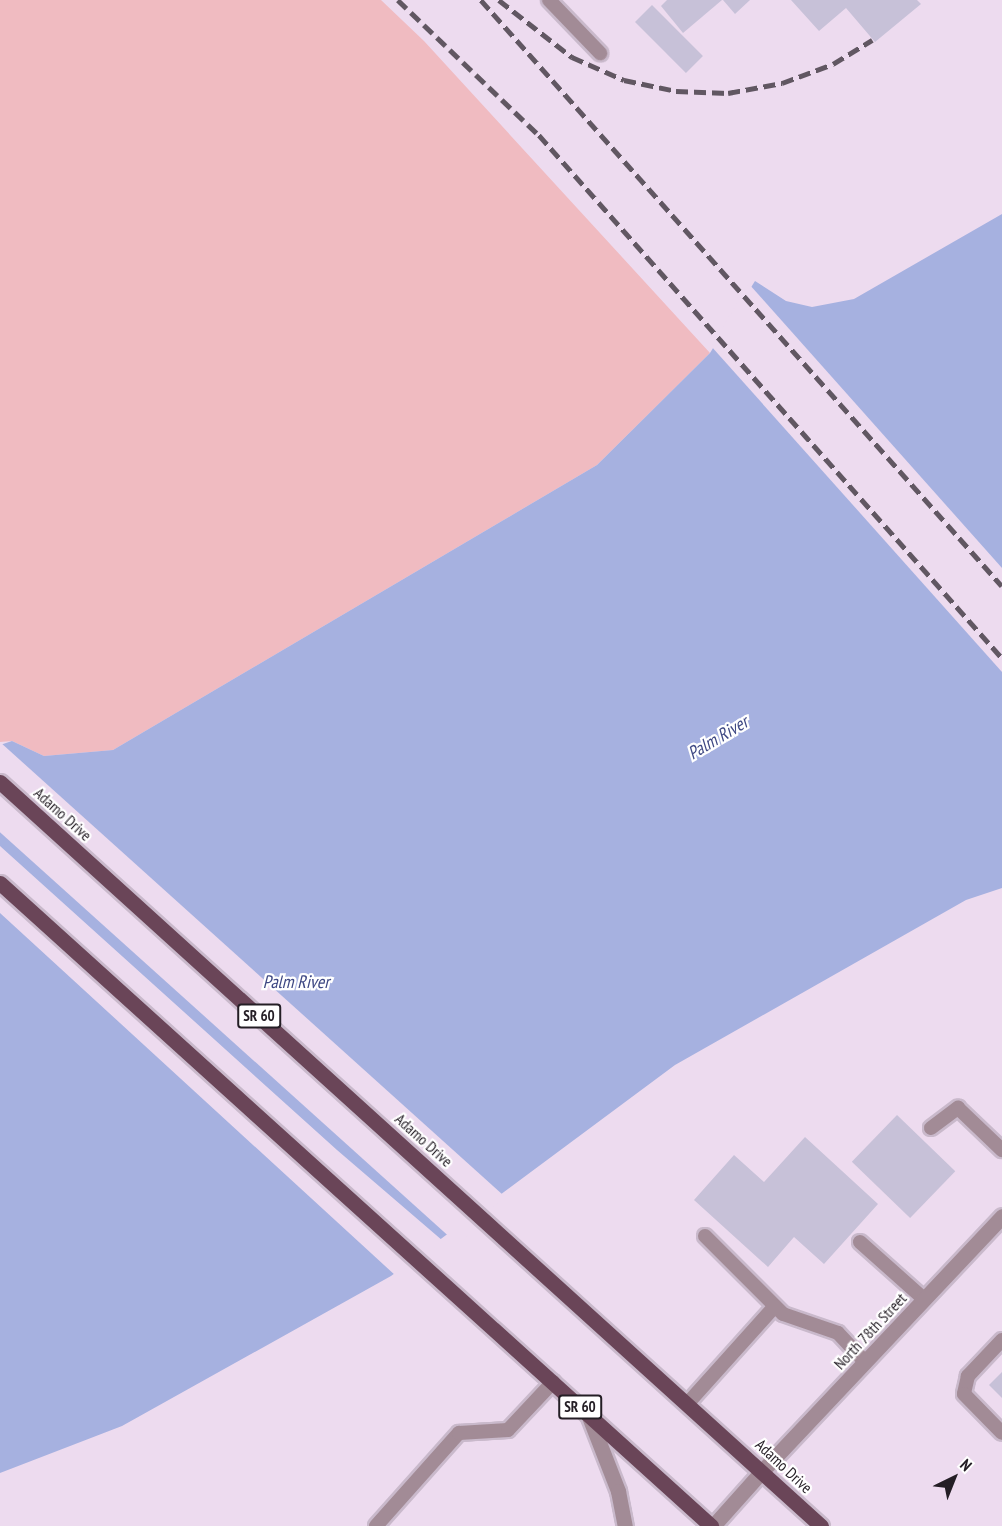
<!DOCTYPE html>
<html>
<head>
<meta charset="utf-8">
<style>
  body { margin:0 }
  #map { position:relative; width:1002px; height:1526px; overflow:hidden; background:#eddbef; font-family:"PT Sans Narrow",sans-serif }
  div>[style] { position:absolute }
  .green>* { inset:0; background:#f0bbc1 }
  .water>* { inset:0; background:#a6b1e0 }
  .pier>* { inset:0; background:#eddbef; transform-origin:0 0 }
  .building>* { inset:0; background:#c7c1d8; transform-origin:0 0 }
  .roads { filter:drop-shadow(2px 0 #c9b9cb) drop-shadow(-2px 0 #c9b9cb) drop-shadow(0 2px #c9b9cb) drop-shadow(0 -2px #c9b9cb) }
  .service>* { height:14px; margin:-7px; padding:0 7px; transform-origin:7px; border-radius:7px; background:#a28b96 }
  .minor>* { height:15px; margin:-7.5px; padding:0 7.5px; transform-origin:7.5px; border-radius:7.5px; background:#a28b96 }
  .tertiary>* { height:15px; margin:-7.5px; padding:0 7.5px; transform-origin:7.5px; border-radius:7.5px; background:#a28b96 }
  .primary>* { height:15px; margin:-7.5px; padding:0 7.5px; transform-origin:7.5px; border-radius:7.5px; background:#6a4558 }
  .rail>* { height:4.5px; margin-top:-2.25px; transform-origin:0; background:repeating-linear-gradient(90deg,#615762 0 12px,transparent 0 18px) }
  span { translate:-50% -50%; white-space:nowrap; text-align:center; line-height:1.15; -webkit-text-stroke:4.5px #fff; paint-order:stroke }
  .shield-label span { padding:2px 4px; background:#fff; border:2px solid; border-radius:4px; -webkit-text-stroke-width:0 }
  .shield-label { font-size:15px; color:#241e25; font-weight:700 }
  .street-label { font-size:16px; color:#241e25 }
  .water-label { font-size:18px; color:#3e4883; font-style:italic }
  .north { position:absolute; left:924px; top:1448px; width:60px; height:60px; -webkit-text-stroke:4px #fff; paint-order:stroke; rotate:43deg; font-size:16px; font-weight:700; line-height:24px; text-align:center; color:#241e25 }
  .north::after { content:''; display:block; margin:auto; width:21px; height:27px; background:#241e25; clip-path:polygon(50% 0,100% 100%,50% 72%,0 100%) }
</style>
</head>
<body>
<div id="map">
  <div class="green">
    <div style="clip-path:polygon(0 0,381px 0,424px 41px,710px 353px,597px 465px,113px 750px,44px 756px,12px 741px,0 742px)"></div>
  </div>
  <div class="water">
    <div style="clip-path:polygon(1002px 214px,1002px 888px,966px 900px,675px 1065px,391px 1276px,122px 1426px,0 1473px,0 745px,12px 741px,44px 756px,113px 750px,597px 465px,710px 353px,755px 281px,786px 301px,812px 307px,854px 299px)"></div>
  </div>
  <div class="pier">
    <div style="clip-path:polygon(749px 284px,1002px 568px,1002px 672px,711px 346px)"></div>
    <div style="left:0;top:742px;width:678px;height:67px;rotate:42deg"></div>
    <div style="clip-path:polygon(0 846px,337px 1150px,443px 1241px,396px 1276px,0 913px)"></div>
  </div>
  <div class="building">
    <div style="clip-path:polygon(667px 0,722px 0,683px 33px,661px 6px)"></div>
    <div style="clip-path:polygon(723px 0,750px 0,735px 14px)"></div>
    <div style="clip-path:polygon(791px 0,917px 0,921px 4px,875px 42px,846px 8px,819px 31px)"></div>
    <div style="left:652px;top:5px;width:72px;height:24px;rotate:45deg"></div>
    <div style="left:897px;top:1115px;width:81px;height:65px;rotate:44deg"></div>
    <div style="clip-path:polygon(805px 1137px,878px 1204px,824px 1264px,794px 1237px,768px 1267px,694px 1200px,734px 1155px,764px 1182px)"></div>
    <div style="clip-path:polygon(1002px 1372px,1002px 1398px,989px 1385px)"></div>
  </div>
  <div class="roads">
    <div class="service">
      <div style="left:549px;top:0;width:74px;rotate:46.1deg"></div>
      <div style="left:931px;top:1128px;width:34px;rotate:-37deg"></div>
      <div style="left:958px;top:1108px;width:61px;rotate:43.7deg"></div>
      <div style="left:705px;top:1236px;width:110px;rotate:45deg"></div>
      <div style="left:783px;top:1314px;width:58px;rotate:19.1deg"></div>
      <div style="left:838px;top:1333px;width:40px;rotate:47deg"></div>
      <div style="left:860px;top:1242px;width:86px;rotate:41.7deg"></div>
      <div style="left:1002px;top:1340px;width:50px;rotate:133.4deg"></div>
      <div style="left:968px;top:1376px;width:18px;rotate:103deg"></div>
      <div style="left:964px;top:1394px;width:54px;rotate:45.7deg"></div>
      <div style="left:688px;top:1403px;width:130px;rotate:-48.1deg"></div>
      <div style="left:376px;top:1526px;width:125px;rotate:-48.3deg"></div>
      <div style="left:459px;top:1433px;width:49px;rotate:-3.5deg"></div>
      <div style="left:508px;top:1430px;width:66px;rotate:-46.8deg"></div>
    </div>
    <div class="minor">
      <div style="left:763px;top:1470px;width:349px;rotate:-46.7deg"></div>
    </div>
    <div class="tertiary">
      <div style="left:588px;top:1414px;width:83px;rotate:68.7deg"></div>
      <div style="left:618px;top:1491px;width:36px;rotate:79deg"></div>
      <div style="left:713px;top:1526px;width:75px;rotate:-48.2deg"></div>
    </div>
    <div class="primary">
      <div style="left:0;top:782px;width:1108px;rotate:42.18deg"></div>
      <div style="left:0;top:883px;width:959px;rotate:42.12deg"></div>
    </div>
  </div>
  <div class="rail">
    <div style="left:398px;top:0;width:195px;rotate:43.8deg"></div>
    <div style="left:539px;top:135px;width:698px;rotate:48.48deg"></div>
    <div style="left:481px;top:0;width:784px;rotate:48.36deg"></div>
    <div style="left:499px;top:0;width:93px;rotate:38deg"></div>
    <div style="left:572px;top:57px;width:57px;rotate:23.9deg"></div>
    <div style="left:624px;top:80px;width:53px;rotate:11.9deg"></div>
    <div style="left:676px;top:91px;width:52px;rotate:2.2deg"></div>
    <div style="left:728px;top:93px;width:55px;rotate:-10.5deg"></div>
    <div style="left:782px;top:83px;width:54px;rotate:-20.4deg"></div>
    <div style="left:833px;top:64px;width:46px;rotate:-31.6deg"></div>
  </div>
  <div class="shield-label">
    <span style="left:259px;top:1016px">SR 60</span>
    <span style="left:580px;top:1407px">SR 60</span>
  </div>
  <div class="street-label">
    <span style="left:63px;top:814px;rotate:42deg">Adamo Drive</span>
    <span style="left:424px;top:1140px;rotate:42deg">Adamo Drive</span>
    <span style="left:870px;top:1331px;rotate:-47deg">North 78th Street</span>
    <span style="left:784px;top:1466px;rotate:43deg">Adamo Drive</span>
  </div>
  <div class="water-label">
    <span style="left:718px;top:738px;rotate:-31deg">Palm River</span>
    <span style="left:296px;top:982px">Palm River</span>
  </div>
  <div class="north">N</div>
</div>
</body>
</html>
